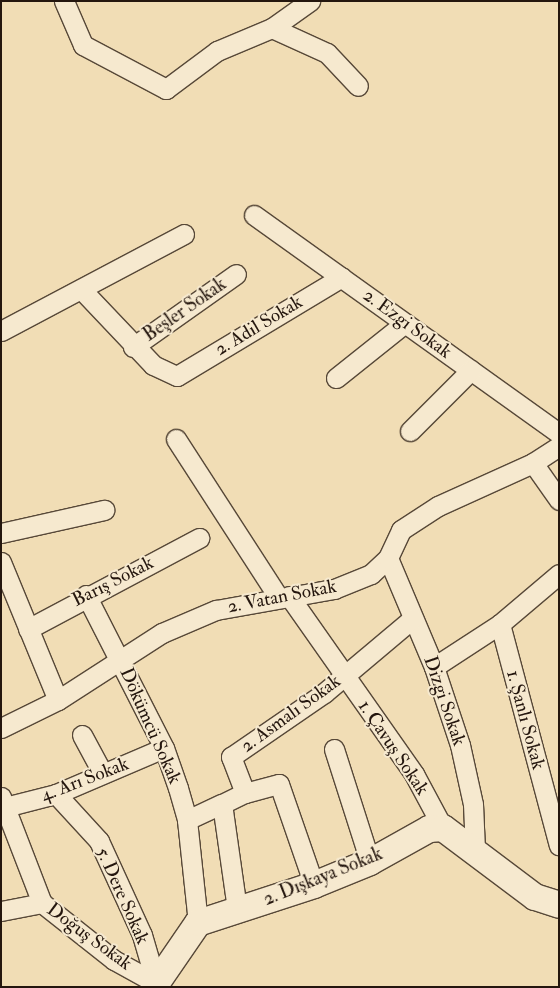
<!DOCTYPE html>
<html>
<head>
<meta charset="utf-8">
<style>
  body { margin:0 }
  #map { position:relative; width:560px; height:988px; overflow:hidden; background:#f1ddb5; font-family:"IM FELL Double Pica",serif }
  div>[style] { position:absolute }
  .roads { filter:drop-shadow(1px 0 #574838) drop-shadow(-1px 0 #574838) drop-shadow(0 1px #574838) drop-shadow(0 -1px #574838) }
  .street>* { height:19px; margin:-9.5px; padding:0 9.5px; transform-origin:9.5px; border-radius:9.5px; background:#f6e9cf }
  .secondary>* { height:26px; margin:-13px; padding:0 13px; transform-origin:13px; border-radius:13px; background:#f6e9cf }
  span { translate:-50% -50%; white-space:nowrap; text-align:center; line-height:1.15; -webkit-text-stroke:4px #f6e9cf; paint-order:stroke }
  .street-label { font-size:19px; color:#24160e }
  .frame { position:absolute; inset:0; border:2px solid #24160e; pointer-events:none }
</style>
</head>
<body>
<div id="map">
  <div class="roads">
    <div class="street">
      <div style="left:64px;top:1px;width:48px;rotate:66.6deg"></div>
      <div style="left:83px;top:45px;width:94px;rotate:27.9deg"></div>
      <div style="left:166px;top:89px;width:64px;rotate:-36.7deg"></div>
      <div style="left:217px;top:51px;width:60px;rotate:-22.7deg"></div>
      <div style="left:272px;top:28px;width:60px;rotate:24.4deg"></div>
      <div style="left:327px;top:53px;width:45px;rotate:46.8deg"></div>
      <div style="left:272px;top:28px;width:47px;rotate:-35.4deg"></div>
      <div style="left:254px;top:215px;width:375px;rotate:35.6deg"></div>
      <div style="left:81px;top:289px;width:105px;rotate:46.5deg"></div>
      <div style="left:153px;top:365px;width:26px;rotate:25deg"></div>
      <div style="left:177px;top:376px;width:192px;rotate:-31deg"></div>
      <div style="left:1px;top:331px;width:207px;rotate:-27.9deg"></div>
      <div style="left:133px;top:347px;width:126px;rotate:-35.3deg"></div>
      <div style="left:336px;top:378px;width:88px;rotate:-38.6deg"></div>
      <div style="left:410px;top:431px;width:86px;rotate:-45deg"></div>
      <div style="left:176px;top:439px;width:189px;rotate:57.1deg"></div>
      <div style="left:533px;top:463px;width:45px;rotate:54.9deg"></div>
      <div style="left:1px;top:533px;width:106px;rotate:-12.6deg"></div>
      <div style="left:388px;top:558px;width:118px;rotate:67.1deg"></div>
      <div style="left:434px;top:667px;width:82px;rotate:71.6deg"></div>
      <div style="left:460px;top:745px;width:60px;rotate:77.6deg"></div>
      <div style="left:473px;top:804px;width:46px;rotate:87.5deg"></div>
      <div style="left:1px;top:562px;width:149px;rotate:67.6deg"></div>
      <div style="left:86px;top:595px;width:172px;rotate:63deg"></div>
      <div style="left:164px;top:748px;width:42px;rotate:70.7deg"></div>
      <div style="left:178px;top:788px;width:33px;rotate:74deg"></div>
      <div style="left:187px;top:820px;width:104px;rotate:83.9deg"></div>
      <div style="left:289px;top:596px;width:218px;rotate:54.9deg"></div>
      <div style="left:414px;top:774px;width:61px;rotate:61.8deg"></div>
      <div style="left:500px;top:624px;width:229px;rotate:75.1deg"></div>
      <div style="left:28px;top:629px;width:194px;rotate:-28deg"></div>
      <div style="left:434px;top:667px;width:79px;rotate:-33.1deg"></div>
      <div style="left:500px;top:624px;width:77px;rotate:-40.3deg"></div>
      <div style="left:1px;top:728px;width:64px;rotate:-26.2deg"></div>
      <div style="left:58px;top:700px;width:124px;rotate:-32.8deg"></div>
      <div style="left:162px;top:633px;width:59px;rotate:-23.1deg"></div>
      <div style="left:216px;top:610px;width:120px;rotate:-10.1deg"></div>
      <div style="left:334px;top:589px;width:40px;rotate:-22deg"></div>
      <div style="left:371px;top:574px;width:23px;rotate:-43deg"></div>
      <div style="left:388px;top:558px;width:31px;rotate:-65deg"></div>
      <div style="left:401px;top:530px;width:44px;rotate:-33deg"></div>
      <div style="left:438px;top:506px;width:104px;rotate:-24.4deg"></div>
      <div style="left:533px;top:463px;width:31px;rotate:-33deg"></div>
      <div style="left:82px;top:735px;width:44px;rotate:61.7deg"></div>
      <div style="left:334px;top:749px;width:119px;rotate:72.3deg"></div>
      <div style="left:245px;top:793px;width:35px;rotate:-15deg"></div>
      <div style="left:279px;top:784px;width:107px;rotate:70.9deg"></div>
      <div style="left:56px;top:794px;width:64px;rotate:47.5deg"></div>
      <div style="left:99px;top:841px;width:103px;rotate:65.4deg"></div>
      <div style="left:142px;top:935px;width:50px;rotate:73.7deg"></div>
      <div style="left:1px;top:797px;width:114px;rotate:68.9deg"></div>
      <div style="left:42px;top:903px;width:92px;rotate:38.4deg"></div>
      <div style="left:114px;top:960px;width:48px;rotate:28.7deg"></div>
      <div style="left:5px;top:807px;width:53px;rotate:-14.3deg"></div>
      <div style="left:56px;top:794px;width:117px;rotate:-23.1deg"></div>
      <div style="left:187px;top:820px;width:38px;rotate:-25deg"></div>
      <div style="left:237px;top:909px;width:106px;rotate:-98.1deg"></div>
      <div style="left:222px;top:804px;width:25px;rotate:-26deg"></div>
      <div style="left:245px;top:793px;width:39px;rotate:-111deg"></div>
      <div style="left:231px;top:757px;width:113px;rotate:-34.5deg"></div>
      <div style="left:324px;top:693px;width:116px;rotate:-40.1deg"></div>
      <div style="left:1px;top:911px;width:42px;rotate:-11deg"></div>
    </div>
    <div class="secondary">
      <div style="left:154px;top:987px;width:78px;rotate:-55.5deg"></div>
      <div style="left:198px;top:923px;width:122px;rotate:-18.1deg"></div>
      <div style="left:314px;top:885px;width:61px;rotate:-22.3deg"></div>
      <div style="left:370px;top:862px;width:68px;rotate:-29.2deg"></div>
      <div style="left:429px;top:829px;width:14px;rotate:-4deg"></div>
      <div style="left:443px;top:828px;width:115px;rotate:36.9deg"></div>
      <div style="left:535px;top:897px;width:25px;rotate:18deg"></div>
    </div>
  </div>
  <div class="street-label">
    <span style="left:185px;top:310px;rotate:-35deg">Beşler Sokak</span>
    <span style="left:407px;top:324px;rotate:36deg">2. Ezgi Sokak</span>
    <span style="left:259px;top:326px;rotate:-31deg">2. Adil Sokak</span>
    <span style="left:113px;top:582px;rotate:-27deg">Barış Sokak</span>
    <span style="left:282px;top:597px;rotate:-11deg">2. Vatan Sokak</span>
    <span style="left:444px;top:701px;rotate:71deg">Dizgi Sokak</span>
    <span style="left:291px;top:714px;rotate:-36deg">2. Asmalı Sokak</span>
    <span style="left:525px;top:720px;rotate:75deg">1. Şanlı Sokak</span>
    <span style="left:150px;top:726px;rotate:66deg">Dökümcü Sokak</span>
    <span style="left:393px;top:748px;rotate:56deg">1. Çavuş Sokak</span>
    <span style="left:85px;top:780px;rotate:-21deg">4. Arı Sokak</span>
    <span style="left:323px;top:877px;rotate:-22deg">2. Dışkaya Sokak</span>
    <span style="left:122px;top:896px;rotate:66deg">5. Dere Sokak</span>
    <span style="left:89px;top:937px;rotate:36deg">Doğuş Sokak</span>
  </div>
  <div class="frame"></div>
</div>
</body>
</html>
